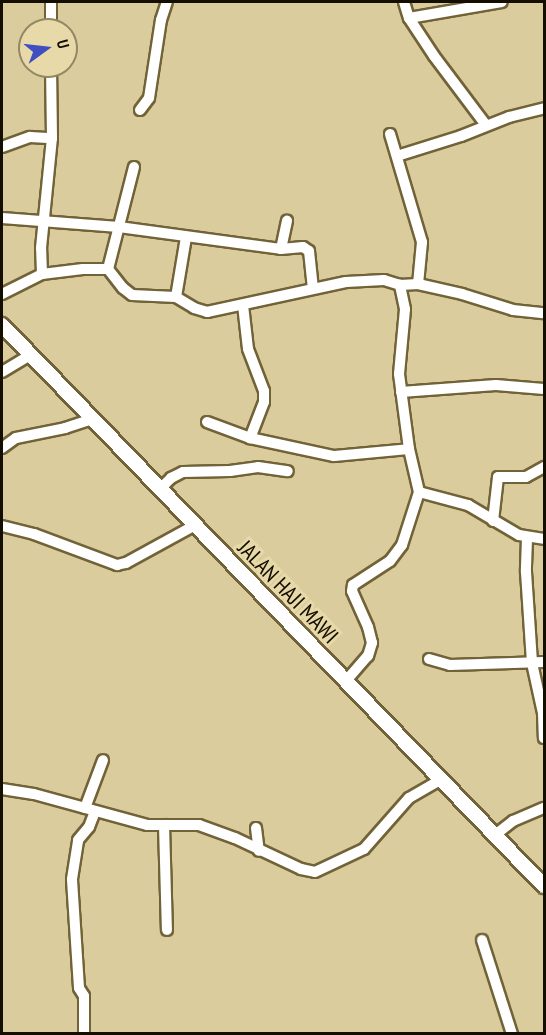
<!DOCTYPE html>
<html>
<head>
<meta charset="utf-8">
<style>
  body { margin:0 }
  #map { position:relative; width:546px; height:1035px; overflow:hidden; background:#dbcc9d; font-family:"PT Sans Narrow",sans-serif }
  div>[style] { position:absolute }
  .roads { filter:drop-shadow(2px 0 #716337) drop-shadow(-2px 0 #716337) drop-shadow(0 2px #716337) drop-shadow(0 -2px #716337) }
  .street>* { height:10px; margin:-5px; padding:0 5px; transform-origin:5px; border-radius:5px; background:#fff }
  .secondary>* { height:14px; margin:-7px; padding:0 7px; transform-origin:7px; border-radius:7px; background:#fff }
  span { translate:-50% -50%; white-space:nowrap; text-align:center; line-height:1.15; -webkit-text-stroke:6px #e8d9a9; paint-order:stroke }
  .street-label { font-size:22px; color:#130e00 }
  .frame { position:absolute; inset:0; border:3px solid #130e00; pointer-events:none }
  .north { position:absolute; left:18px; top:18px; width:60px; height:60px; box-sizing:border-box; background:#e8d9a9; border:2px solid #938865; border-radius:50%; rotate:75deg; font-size:16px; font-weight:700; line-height:24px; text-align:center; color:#130e00 }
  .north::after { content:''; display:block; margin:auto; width:21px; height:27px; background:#414ec2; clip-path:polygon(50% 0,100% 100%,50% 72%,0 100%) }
</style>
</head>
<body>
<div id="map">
  <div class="roads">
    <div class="street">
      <div style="left:404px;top:2px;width:17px;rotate:73deg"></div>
      <div style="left:409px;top:18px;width:45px;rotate:56.7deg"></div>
      <div style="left:434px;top:56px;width:86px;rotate:53deg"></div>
      <div style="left:409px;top:18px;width:94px;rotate:-9.8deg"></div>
      <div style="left:51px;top:30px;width:28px;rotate:-90deg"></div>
      <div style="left:140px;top:110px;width:15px;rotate:-53deg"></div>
      <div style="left:149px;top:98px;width:79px;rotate:-81.3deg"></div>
      <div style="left:161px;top:20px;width:19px;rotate:-72deg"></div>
      <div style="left:390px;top:134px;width:113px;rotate:73.5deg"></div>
      <div style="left:422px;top:242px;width:42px;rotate:95.4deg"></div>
      <div style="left:2px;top:147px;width:30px;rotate:-20deg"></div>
      <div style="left:30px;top:137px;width:22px;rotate:3deg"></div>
      <div style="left:397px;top:156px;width:67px;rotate:-17.4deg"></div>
      <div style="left:461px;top:136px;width:52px;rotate:-21.6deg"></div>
      <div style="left:509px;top:117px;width:36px;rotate:-14deg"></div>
      <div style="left:134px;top:167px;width:105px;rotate:104.3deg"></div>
      <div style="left:108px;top:269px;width:24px;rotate:52deg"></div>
      <div style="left:123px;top:288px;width:11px;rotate:38deg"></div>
      <div style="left:132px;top:295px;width:44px;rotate:2.6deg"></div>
      <div style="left:176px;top:297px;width:21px;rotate:31deg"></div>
      <div style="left:194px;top:308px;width:14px;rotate:17deg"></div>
      <div style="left:207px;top:312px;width:142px;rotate:-12.2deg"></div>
      <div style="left:346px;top:282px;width:38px;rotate:-3deg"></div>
      <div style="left:384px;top:280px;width:17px;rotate:17deg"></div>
      <div style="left:400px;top:285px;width:18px;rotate:-3deg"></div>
      <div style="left:418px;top:284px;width:45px;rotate:12.8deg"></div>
      <div style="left:462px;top:294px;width:53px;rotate:17.4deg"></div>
      <div style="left:513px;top:310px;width:31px;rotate:6deg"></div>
      <div style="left:2px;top:218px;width:117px;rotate:4.4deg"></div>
      <div style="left:119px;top:227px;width:163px;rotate:7.7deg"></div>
      <div style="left:281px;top:249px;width:22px;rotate:-5deg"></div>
      <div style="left:303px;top:247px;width:7px;rotate:34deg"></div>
      <div style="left:309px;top:251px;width:37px;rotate:84deg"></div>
      <div style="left:281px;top:249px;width:29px;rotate:-78deg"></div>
      <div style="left:42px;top:274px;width:26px;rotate:-92deg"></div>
      <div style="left:41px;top:248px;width:111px;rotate:-84.3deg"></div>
      <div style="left:52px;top:138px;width:72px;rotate:-90.8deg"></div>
      <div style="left:2px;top:294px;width:45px;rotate:-26.6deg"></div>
      <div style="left:42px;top:274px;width:41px;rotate:-7deg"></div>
      <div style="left:83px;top:269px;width:25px"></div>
      <div style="left:176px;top:297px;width:61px;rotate:-80.5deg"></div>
      <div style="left:243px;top:305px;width:44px;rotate:83.5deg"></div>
      <div style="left:248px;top:349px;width:45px;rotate:69.1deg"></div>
      <div style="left:264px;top:391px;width:11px;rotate:90deg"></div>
      <div style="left:264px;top:402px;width:39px;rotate:111deg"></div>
      <div style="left:2px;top:372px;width:33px;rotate:-31deg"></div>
      <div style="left:401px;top:392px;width:95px;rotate:-4.2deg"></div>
      <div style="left:496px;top:385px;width:48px;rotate:4.8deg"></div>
      <div style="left:207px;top:422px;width:46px;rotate:20.4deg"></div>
      <div style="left:250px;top:438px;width:86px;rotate:12.1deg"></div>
      <div style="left:334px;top:456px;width:75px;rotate:-5.3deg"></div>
      <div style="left:2px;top:448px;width:17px;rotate:-36deg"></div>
      <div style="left:16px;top:438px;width:50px;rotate:-11.5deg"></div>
      <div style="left:65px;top:428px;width:28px;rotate:-18deg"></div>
      <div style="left:160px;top:489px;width:16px;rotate:-45deg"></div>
      <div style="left:171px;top:478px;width:13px;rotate:-27deg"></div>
      <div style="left:183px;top:472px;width:47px;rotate:-1.2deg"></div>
      <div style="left:230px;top:471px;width:28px;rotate:-8deg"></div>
      <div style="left:258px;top:467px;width:30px;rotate:8deg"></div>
      <div style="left:419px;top:492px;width:51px;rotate:14.9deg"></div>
      <div style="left:468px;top:505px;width:59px;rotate:30.5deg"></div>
      <div style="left:519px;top:535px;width:25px;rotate:9deg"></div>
      <div style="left:493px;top:521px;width:44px;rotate:-83.5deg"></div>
      <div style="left:498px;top:477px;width:28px"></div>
      <div style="left:526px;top:477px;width:21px;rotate:-29deg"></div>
      <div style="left:2px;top:526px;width:33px;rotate:14deg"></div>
      <div style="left:34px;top:534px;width:89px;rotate:20.5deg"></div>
      <div style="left:117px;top:565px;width:9px;rotate:-13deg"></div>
      <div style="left:126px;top:563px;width:79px;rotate:-28.8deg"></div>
      <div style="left:527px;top:538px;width:34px;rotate:92deg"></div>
      <div style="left:526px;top:572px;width:91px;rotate:86.2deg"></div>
      <div style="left:532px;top:663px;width:51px;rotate:77.6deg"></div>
      <div style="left:543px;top:713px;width:25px;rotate:88deg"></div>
      <div style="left:429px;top:659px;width:22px;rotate:16deg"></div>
      <div style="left:450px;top:665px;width:94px;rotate:-1.8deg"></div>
      <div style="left:345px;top:682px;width:35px;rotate:-49deg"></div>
      <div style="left:368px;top:656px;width:14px;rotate:-73deg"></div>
      <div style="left:372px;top:643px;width:16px;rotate:-104deg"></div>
      <div style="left:368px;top:627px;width:39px;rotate:-114deg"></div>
      <div style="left:352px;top:591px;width:6px;rotate:-81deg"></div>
      <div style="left:353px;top:585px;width:44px;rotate:-33deg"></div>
      <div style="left:390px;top:561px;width:20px;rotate:-53deg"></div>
      <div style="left:402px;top:545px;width:56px;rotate:-72.2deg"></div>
      <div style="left:419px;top:492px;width:44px;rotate:-103.1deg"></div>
      <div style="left:409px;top:449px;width:76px;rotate:-97.6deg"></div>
      <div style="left:399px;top:374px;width:65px;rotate:-84.7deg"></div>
      <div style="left:405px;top:309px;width:25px;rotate:-102deg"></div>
      <div style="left:2px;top:789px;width:32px;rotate:9deg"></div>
      <div style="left:34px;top:794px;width:117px;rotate:15.3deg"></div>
      <div style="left:147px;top:825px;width:52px"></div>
      <div style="left:199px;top:825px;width:38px;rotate:20deg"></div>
      <div style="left:235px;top:838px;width:73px;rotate:25.2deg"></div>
      <div style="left:301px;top:869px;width:14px;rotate:12deg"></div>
      <div style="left:315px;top:872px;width:54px;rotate:-25.1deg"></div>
      <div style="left:364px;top:849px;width:68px;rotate:-48.6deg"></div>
      <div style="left:409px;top:798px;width:38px;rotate:-30deg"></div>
      <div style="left:85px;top:808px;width:51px;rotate:-69.4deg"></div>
      <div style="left:164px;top:825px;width:105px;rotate:88.4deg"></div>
      <div style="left:256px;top:828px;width:23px;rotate:83deg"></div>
      <div style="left:495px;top:835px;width:23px;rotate:-38deg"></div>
      <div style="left:513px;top:821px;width:34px;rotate:-23deg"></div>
      <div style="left:482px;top:940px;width:99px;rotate:72.3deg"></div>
      <div style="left:84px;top:1034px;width:38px;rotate:-90deg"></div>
      <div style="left:84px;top:996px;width:9px;rotate:-122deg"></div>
      <div style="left:79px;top:988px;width:109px;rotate:-93.7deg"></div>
      <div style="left:72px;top:879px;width:39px;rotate:-81deg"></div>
      <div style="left:78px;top:840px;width:17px;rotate:-50deg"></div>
      <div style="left:89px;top:827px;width:17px;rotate:-69deg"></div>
    </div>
    <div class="secondary">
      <div style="left:2px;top:325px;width:780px;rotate:45.99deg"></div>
    </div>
  </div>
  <div class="street-label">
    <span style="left:288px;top:592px;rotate:46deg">JALAN HAJI MAWI</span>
  </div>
  <div class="frame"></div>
  <div class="north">U</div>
</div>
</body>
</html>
